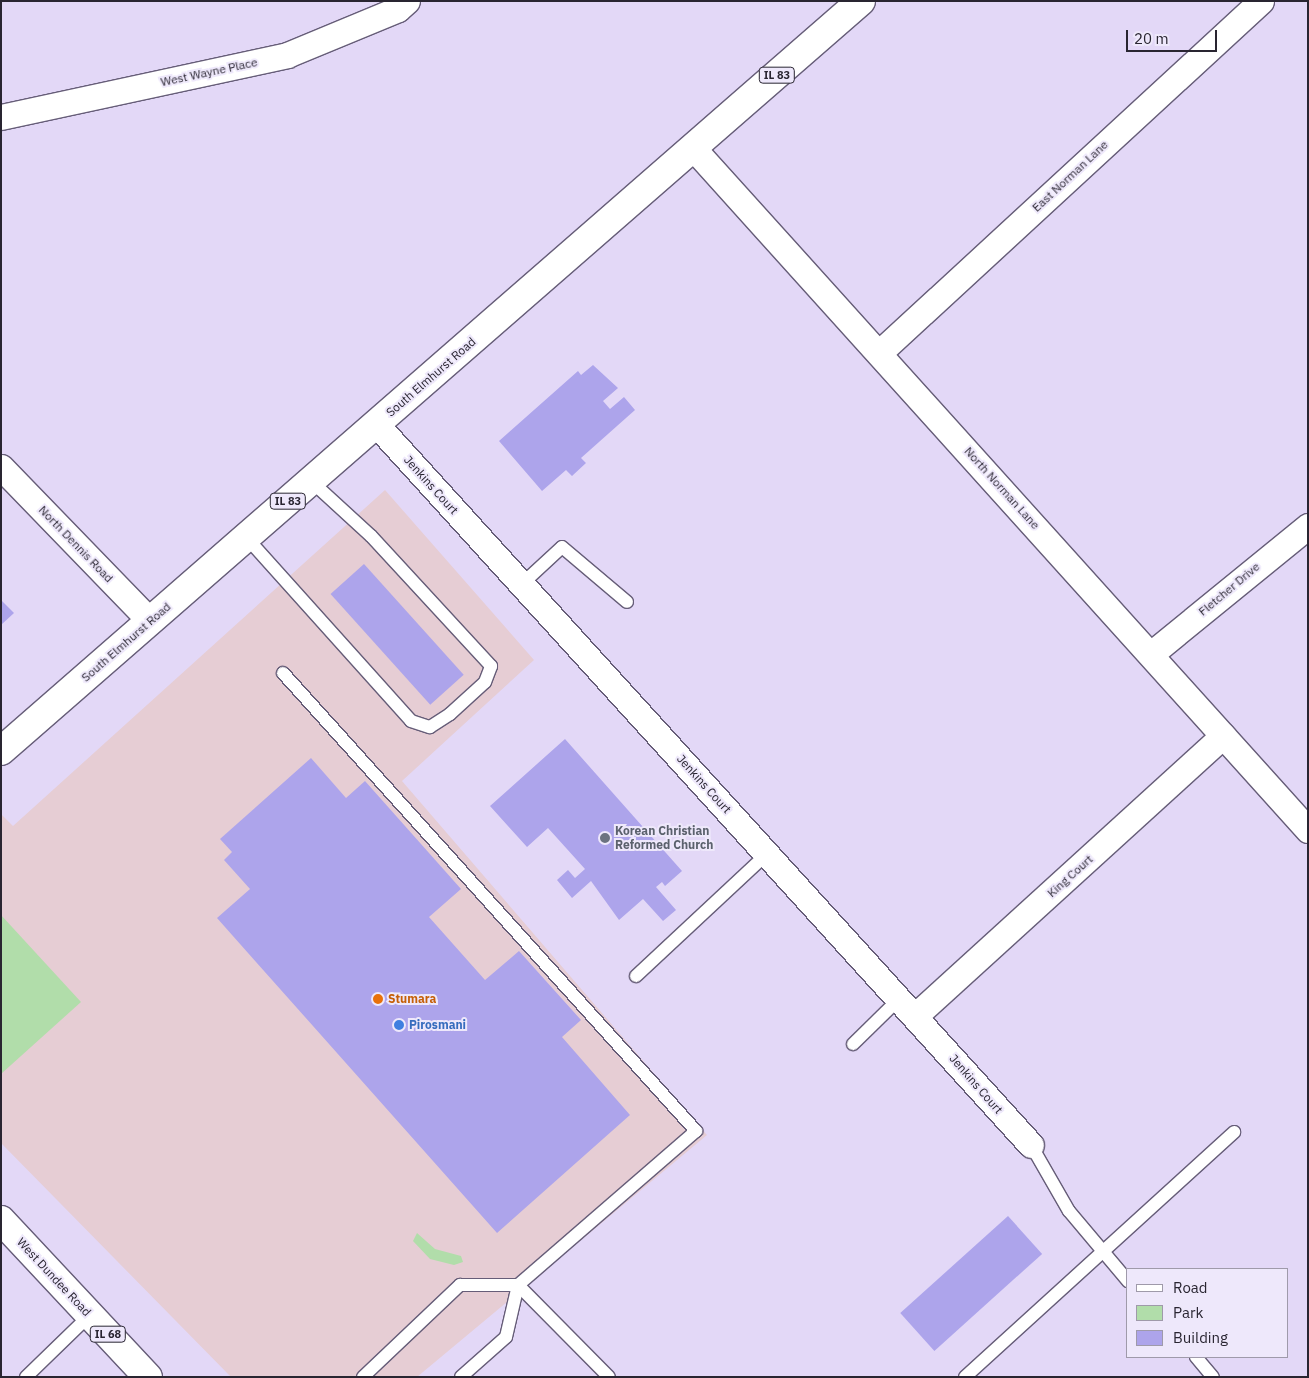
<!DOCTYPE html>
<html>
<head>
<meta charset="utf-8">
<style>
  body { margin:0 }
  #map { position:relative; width:1309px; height:1378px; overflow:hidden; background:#e3d8f7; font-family:"IBM Plex Sans",sans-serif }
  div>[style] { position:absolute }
  .commercial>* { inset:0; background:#e6cdd4 }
  .green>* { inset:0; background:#b1ddaa }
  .building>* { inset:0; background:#ada4eb; transform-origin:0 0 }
  .roads { filter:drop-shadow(1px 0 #665d78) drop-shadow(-1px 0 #665d78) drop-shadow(0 1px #665d78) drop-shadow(0 -1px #665d78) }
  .service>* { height:12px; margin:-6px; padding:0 6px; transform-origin:6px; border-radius:6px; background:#fff }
  .minor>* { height:25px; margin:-12.5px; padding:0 12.5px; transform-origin:12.5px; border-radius:12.5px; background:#fff }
  .primary>* { height:28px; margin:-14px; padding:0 14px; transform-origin:14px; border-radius:14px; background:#fff }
  .dots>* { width:14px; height:14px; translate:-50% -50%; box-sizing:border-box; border:2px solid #eee8fb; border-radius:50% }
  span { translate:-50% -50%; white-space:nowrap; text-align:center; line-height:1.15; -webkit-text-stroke:4px #eee8fb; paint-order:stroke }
  .shield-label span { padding:1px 4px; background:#eee8fb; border:1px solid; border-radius:4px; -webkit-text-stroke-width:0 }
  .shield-label { font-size:11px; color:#292531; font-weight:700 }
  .street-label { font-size:12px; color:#292531 }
  .worship-label { font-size:12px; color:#5b616d; font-weight:700 }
  .left { translate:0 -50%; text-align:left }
  .food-label { font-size:12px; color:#c56008; font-weight:700 }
  .shop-label { font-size:12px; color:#366cbe; font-weight:700 }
  .frame { position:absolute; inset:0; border:2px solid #292531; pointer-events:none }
  .legend { position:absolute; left:1126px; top:1268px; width:162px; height:90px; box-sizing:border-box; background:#eee8fb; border:1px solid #9f9aaa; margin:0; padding:6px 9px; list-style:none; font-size:15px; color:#292531 }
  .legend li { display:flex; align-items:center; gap:10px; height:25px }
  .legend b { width:25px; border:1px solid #9f9aaa }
  .scale { position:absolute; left:1126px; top:30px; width:91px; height:22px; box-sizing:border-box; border:2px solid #292531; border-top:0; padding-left:6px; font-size:15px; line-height:18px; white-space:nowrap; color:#292531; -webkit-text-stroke:4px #eee8fb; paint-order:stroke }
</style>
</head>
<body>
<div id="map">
  <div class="commercial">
    <div style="clip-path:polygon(385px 490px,534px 660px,402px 781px,707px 1135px,417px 1377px,231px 1377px,1px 1143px,1px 814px,13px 826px)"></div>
  </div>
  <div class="green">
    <div style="clip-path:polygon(1px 915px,81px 1002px,1px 1074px)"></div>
    <div style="clip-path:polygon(417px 1233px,435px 1249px,461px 1256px,463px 1262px,454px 1265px,430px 1259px,413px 1241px)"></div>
  </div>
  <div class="building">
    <div style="clip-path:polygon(593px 365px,618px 388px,603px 401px,610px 409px,624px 397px,635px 410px,581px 458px,586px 463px,572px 476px,566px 470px,542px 491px,499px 441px,578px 371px,581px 375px)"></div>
    <div style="left:364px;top:564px;width:149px;height:45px;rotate:48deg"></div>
    <div style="clip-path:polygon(1px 600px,14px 613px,1px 625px)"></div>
    <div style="clip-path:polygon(565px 739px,682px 871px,665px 886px,662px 882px,656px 887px,676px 910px,663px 921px,643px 899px,619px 920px,591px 881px,572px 898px,557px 880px,568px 870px,575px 878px,585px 869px,548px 828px,527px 847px,490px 806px)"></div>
    <div style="clip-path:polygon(311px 758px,346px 798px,365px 781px,461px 889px,429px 917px,485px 980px,519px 951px,581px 1020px,562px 1037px,630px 1115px,497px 1233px,217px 918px,250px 889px,224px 860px,232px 852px,220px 839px)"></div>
    <div style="left:1008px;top:1216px;width:51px;height:145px;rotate:48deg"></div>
  </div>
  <div class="roads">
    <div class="service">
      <div style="left:246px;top:537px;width:247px;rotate:48.1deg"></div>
      <div style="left:411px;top:721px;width:20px;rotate:18deg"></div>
      <div style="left:430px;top:727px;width:24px;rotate:-33deg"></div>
      <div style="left:450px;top:714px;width:47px;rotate:-42.4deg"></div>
      <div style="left:485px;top:682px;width:17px;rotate:-69deg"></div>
      <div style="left:491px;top:666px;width:177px;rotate:-132.7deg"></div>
      <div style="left:371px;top:536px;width:81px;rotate:-137.5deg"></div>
      <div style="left:522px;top:584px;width:54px;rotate:-42.8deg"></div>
      <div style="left:562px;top:547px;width:85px;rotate:40.2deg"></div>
      <div style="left:283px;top:673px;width:617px;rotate:47.96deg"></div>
      <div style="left:696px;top:1131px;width:235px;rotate:139.1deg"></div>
      <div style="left:518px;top:1285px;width:53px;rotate:103deg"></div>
      <div style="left:506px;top:1337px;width:60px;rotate:138.4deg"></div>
      <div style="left:636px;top:976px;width:180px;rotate:-43deg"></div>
      <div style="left:853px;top:1044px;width:66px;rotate:-44.4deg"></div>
      <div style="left:1031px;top:1145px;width:76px;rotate:60.1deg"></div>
      <div style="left:1069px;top:1211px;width:92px;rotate:49.9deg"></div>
      <div style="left:1196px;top:1357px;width:26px;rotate:50deg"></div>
      <div style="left:26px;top:1377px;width:89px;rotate:-44.1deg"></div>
      <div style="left:363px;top:1377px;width:134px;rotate:-43.5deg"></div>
      <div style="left:460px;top:1285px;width:58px"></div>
      <div style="left:518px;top:1285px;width:129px;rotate:45.3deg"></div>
      <div style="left:965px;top:1377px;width:364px;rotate:-42.3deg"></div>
    </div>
    <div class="minor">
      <div style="left:1px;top:117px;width:293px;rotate:-12.2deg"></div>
      <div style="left:287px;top:55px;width:120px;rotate:-22.5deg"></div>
      <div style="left:398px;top:9px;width:12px;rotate:-42deg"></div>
      <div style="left:694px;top:149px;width:917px;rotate:47.96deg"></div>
      <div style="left:880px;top:352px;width:518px;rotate:-42.65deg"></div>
      <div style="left:376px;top:424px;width:974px;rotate:47.75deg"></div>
      <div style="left:1px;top:467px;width:214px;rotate:45.9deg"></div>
      <div style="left:1151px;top:654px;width:203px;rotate:-39.2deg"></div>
      <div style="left:916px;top:1015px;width:415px;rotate:-42.3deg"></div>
    </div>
    <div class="primary">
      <div style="left:1px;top:751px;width:1141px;rotate:-41.09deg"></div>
      <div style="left:1px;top:1220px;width:215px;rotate:46.9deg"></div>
    </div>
  </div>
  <div class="dots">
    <div style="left:605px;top:838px;background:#6b7280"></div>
    <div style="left:378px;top:999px;background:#e8710a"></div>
    <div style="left:399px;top:1025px;background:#3f7fe0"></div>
  </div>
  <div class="shield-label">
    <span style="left:777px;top:75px">IL 83</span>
    <span style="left:288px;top:501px">IL 83</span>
    <span style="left:108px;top:1334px">IL 68</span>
  </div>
  <div class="street-label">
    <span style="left:209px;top:72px;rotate:-12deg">West Wayne Place</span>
    <span style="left:1070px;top:176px;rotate:-43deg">East Norman Lane</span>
    <span style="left:431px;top:377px;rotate:-41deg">South Elmhurst Road</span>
    <span style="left:431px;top:485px;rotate:48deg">Jenkins Court</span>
    <span style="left:1002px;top:488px;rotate:48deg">North Norman Lane</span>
    <span style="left:76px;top:544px;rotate:46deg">North Dennis Road</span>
    <span style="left:1229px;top:589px;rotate:-40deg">Fletcher Drive</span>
    <span style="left:126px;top:642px;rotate:-41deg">South Elmhurst Road</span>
    <span style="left:704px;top:784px;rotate:48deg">Jenkins Court</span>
    <span style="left:1070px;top:876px;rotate:-42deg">King Court</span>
    <span style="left:976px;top:1084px;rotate:49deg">Jenkins Court</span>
    <span style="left:54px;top:1277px;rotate:47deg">West Dundee Road</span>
  </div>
  <div class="worship-label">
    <span class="left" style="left:615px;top:838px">Korean Christian<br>Reformed Church</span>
  </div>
  <div class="food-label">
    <span class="left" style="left:388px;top:999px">Stumara</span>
  </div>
  <div class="shop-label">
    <span class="left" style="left:409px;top:1025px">Pirosmani</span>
  </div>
  <div class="frame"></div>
  <ul class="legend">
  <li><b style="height:6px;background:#fff"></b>Road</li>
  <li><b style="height:14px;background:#b1ddaa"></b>Park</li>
  <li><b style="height:14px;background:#ada4eb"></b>Building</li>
  </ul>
  <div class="scale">20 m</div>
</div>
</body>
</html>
